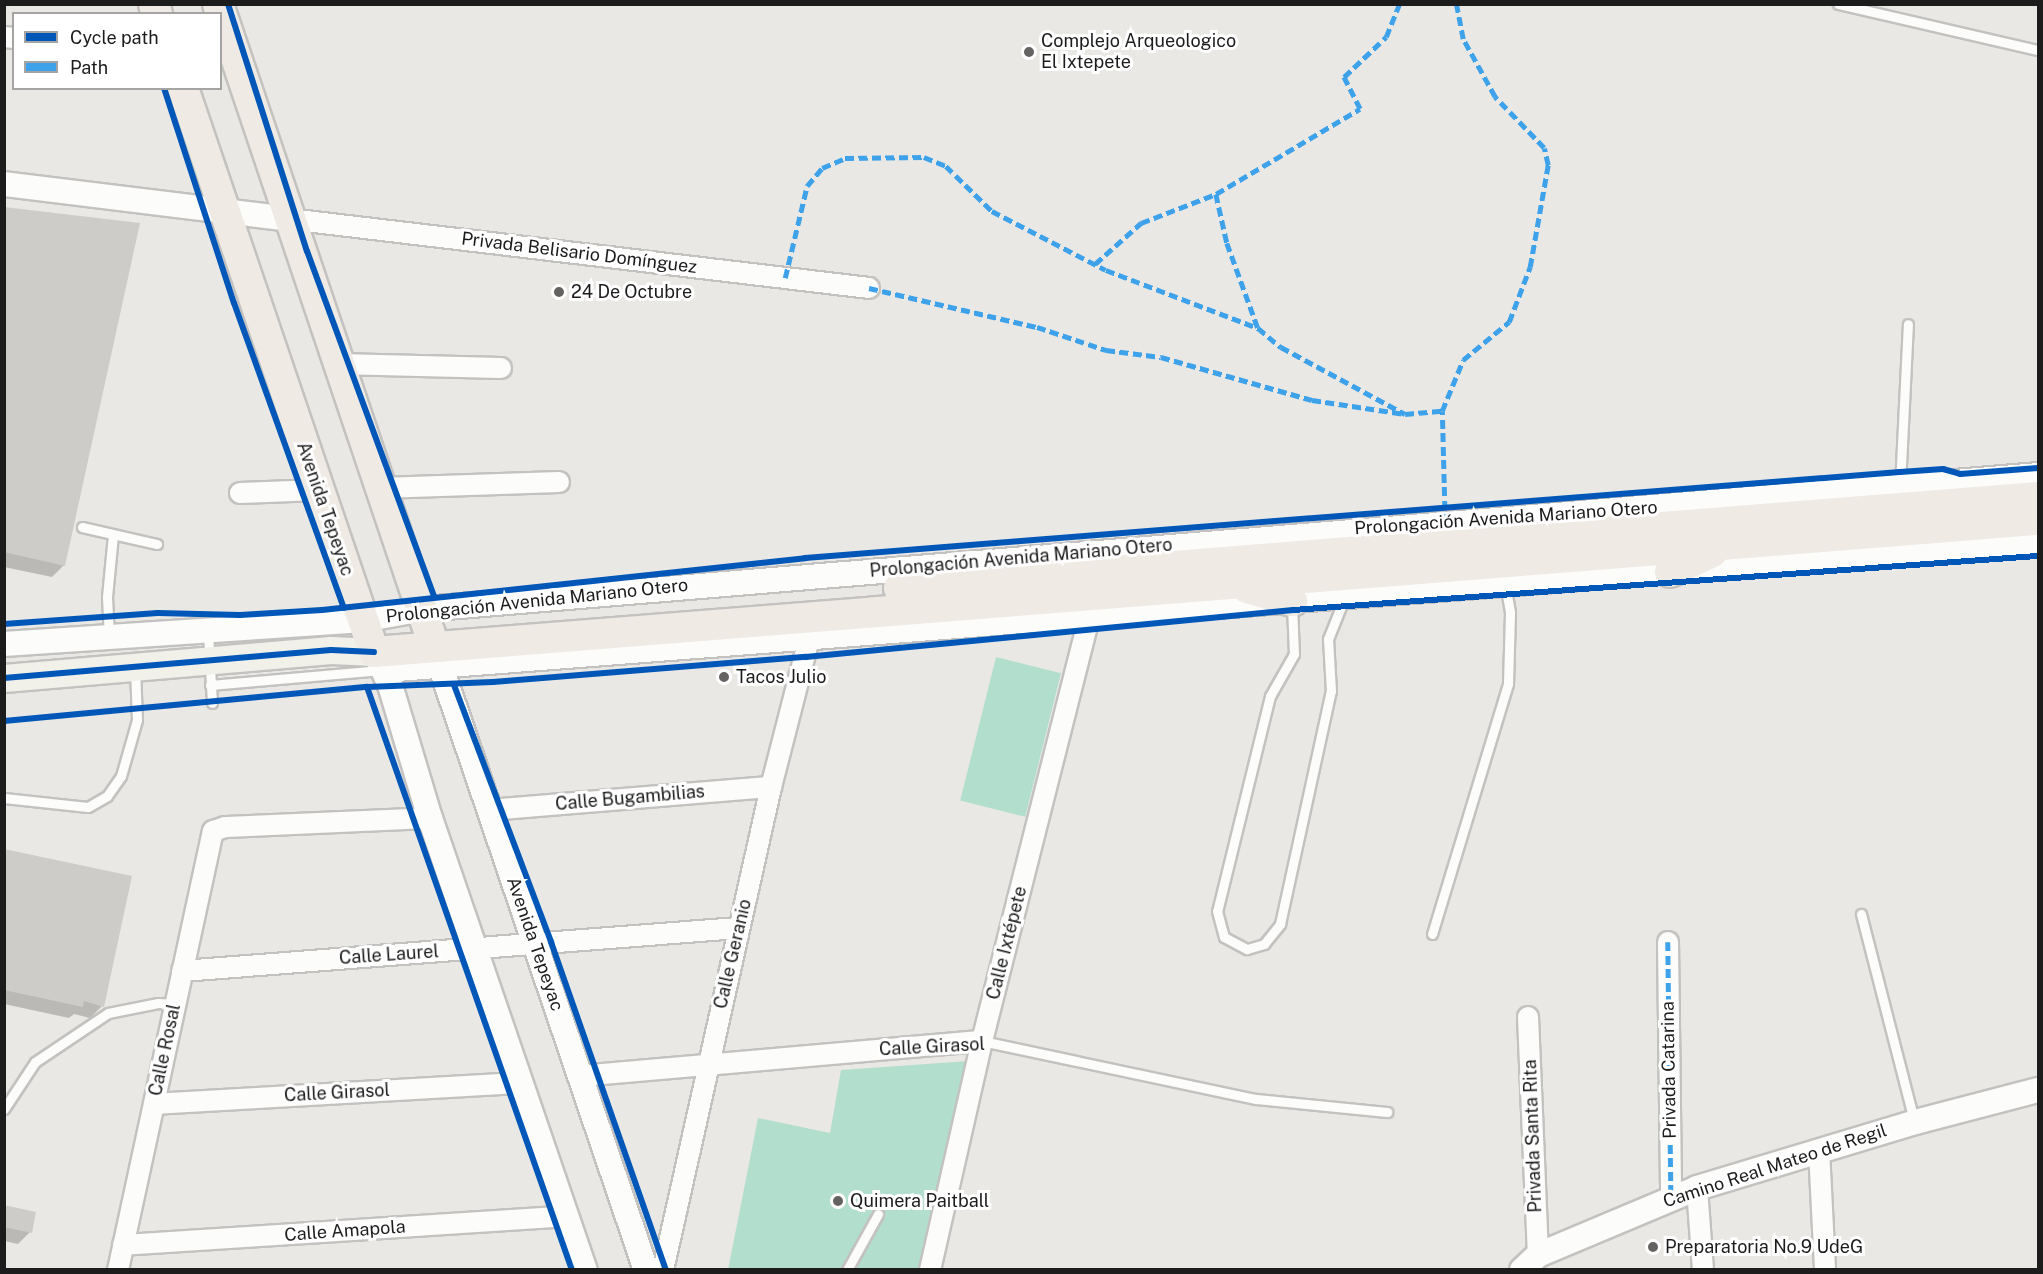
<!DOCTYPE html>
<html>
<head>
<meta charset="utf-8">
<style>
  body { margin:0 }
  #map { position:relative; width:2043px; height:1274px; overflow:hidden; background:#eae8e4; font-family:"Public Sans",sans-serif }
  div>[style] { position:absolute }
  .pitch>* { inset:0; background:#b2decd; transform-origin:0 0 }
  .shadow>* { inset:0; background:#0003 }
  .building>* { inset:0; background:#ceccc9 }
  .roads { filter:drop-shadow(2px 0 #c3c2c0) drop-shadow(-2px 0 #c3c2c0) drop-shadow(0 2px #c3c2c0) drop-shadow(0 -2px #c3c2c0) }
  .service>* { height:9px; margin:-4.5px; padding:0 4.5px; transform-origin:4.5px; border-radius:4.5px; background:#fcfcfb }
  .minor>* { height:20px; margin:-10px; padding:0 10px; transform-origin:10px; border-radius:10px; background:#fcfcfb }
  .tertiary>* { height:24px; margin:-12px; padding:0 12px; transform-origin:12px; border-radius:12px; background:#fcfcfb }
  .secondary>* { height:27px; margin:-13.5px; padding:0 13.5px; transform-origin:13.5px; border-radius:13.5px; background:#f1f1ea }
  .primary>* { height:30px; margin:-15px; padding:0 15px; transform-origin:15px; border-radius:15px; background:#efebe4 }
  .quiet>* { height:4.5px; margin-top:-2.25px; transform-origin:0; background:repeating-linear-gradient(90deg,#3da2ea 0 9px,transparent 0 13.5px) }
  .cycleway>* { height:6px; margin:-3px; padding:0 3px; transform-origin:3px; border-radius:3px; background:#0057b8 }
  .dots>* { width:16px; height:16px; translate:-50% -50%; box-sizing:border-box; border:3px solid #fff; border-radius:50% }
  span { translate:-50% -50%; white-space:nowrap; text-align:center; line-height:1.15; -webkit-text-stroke:6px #fff; paint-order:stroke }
  .poi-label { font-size:18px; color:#1c1c1c }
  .left { translate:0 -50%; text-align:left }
  .street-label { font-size:18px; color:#1c1c1c }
  .frame { position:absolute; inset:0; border:6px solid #1c1c1c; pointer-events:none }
  .legend { position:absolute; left:12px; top:12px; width:210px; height:78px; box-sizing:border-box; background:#fff; border:2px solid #a4a4a4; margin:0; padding:8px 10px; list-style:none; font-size:18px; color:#1c1c1c }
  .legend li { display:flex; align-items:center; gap:12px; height:30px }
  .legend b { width:30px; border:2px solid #a4a4a4 }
</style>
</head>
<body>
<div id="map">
  <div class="pitch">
    <div style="left:996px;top:657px;width:67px;height:148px;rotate:14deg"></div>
    <div style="clip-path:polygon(969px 1061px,919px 1269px,728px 1270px,758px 1118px,830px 1133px,841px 1070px)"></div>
  </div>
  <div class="shadow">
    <div style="clip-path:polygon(4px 208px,64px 565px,52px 577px,4px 567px)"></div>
    <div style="clip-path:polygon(4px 850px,102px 1006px,90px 1018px,74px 1014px,69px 1018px,4px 1004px)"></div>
    <div style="clip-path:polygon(4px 1206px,30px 1232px,18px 1244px,4px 1241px)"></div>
  </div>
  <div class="building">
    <div style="clip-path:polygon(4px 207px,140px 223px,65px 566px,4px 552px)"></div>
    <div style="clip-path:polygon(4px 849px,132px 876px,104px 1007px,84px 1001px,83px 1007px,4px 990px)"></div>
    <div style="clip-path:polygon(4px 1205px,36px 1212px,32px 1233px,4px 1227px)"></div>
  </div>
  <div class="roads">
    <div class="service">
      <div style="left:1838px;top:4px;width:205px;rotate:13deg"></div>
      <div style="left:1900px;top:486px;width:162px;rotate:-87.2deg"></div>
      <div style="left:82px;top:527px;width:77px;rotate:12.8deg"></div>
      <div style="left:1292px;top:605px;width:49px;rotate:87.7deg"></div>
      <div style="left:1294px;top:654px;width:48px;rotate:119.7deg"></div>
      <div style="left:1270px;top:696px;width:221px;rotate:103.8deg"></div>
      <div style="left:1217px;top:911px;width:27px;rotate:75deg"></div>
      <div style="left:1224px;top:937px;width:26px;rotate:28deg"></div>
      <div style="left:1247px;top:949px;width:18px;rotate:-16deg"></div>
      <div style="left:1264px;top:944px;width:26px;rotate:-51deg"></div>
      <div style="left:1280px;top:924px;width:239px;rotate:-77.7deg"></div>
      <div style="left:1331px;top:691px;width:52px;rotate:-93.3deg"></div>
      <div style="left:1328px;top:639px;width:43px;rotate:-68.2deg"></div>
      <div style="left:208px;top:633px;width:70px;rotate:86.7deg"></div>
      <div style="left:109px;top:637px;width:40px;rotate:-92.9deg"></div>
      <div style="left:107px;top:597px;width:62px;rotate:-84.5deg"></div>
      <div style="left:210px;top:685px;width:172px;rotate:-5deg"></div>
      <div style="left:4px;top:798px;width:84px;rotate:6.1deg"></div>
      <div style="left:88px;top:807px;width:22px;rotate:-30deg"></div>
      <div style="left:107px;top:796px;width:24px;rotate:-55deg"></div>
      <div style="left:121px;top:776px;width:58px;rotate:-74.1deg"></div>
      <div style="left:137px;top:720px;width:51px;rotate:-92.2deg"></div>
      <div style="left:1861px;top:914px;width:213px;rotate:75.6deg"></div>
      <div style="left:1432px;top:934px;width:261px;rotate:-73.1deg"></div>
      <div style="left:1508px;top:684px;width:72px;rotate:-88.4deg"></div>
      <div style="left:1510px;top:612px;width:27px;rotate:-100deg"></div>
      <div style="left:982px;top:1041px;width:280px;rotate:12deg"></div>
      <div style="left:1256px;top:1099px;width:132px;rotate:5.7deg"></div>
      <div style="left:4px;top:1109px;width:56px;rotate:-56.6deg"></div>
      <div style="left:35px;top:1062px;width:88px;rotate:-33.9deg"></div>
      <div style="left:108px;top:1013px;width:51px;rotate:-11.3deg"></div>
      <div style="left:158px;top:1003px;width:17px;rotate:3deg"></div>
      <div style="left:847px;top:1270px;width:64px;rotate:-61deg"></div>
    </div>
    <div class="minor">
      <div style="left:4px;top:37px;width:10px;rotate:6deg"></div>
      <div style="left:289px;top:219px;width:584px;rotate:6.78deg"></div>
      <div style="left:338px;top:364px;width:163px;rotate:1.4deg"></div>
      <div style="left:381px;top:488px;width:178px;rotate:-1.9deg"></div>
      <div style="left:240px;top:493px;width:79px;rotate:-2.2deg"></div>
      <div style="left:490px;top:810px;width:282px;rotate:-4.7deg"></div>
      <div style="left:1668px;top:942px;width:256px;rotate:89.3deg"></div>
      <div style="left:182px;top:971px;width:558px;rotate:-4.42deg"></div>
      <div style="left:1528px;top:1017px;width:238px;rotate:87.6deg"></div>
      <div style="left:580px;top:1076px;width:404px;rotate:-5deg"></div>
      <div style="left:154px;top:1104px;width:368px;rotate:-3.3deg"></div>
      <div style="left:1819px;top:1150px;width:120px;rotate:87.1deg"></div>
      <div style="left:1697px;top:1188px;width:82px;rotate:85.8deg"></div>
      <div style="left:123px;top:1245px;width:445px;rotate:-3.7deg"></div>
      <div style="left:118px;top:1270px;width:449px;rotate:-77.8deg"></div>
      <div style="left:213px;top:831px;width:13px;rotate:-18deg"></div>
      <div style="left:225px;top:827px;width:205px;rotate:-2.5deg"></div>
      <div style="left:663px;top:1270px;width:495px;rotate:-77.4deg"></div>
      <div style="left:771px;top:787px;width:153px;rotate:-75.6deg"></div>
      <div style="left:930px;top:1270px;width:235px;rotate:-77.2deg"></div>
      <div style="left:982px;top:1041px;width:437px;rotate:-75.8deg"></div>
    </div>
    <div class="tertiary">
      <div style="left:4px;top:184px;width:287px;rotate:7deg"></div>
      <div style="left:4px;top:644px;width:360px;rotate:-3.8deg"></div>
      <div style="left:363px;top:620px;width:61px;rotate:-10.4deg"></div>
      <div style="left:423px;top:609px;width:1621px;rotate:-4.74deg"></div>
      <div style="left:436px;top:653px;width:652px;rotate:71.2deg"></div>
      <div style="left:377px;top:657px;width:31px;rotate:65deg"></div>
      <div style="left:390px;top:685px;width:139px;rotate:73.3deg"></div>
      <div style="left:430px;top:818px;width:478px;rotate:71.1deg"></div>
      <div style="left:384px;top:670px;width:1659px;rotate:-4.39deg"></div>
      <div style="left:1522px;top:1270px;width:22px;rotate:-43deg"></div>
      <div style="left:1538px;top:1255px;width:173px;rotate:-22.8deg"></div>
      <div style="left:1697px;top:1188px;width:228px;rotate:-16.8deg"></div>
      <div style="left:1915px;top:1122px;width:127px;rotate:-14.6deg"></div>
    </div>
    <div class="secondary">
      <div style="left:4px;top:678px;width:328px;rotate:-4.9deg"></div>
      <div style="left:331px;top:650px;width:43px;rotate:2.7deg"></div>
    </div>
    <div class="primary">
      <div style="left:154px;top:4px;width:10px;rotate:73deg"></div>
      <div style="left:218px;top:4px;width:677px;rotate:71.4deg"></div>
      <div style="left:183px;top:88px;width:595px;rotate:71.29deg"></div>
      <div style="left:374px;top:652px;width:1669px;rotate:-4.54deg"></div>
      <div style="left:1670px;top:572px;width:47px;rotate:-24.9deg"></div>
      <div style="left:899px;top:588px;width:1143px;rotate:-4.57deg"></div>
      <div style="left:1247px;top:588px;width:47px;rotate:16.1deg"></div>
    </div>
  </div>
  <div class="quiet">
    <div style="left:1216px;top:194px;width:50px;rotate:77.3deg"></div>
    <div style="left:1227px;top:243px;width:90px;rotate:70deg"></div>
    <div style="left:1258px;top:328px;width:30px;rotate:40deg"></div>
    <div style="left:1281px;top:347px;width:141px;rotate:28.4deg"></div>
    <div style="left:1405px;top:414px;width:37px;rotate:-5deg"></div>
    <div style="left:1095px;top:264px;width:62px;rotate:-41.7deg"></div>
    <div style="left:1141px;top:223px;width:80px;rotate:-21.1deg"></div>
    <div style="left:1216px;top:194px;width:167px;rotate:-30.6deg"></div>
    <div style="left:1360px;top:109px;width:36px;rotate:-117deg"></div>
    <div style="left:1344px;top:77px;width:58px;rotate:-43.6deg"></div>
    <div style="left:1386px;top:37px;width:35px;rotate:-68deg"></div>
    <div style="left:785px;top:278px;width:95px;rotate:-76.6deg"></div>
    <div style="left:807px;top:186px;width:23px;rotate:-50deg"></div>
    <div style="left:822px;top:168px;width:25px;rotate:-23deg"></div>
    <div style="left:845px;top:158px;width:79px;rotate:-0.7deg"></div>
    <div style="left:924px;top:157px;width:24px;rotate:22deg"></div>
    <div style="left:946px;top:166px;width:64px;rotate:44.4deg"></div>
    <div style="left:992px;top:211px;width:128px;rotate:27.4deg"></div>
    <div style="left:1106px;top:270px;width:163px;rotate:20.9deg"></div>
    <div style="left:869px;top:288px;width:172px;rotate:13.1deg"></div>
    <div style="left:1037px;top:327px;width:73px;rotate:18.4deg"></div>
    <div style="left:1106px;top:350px;width:55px;rotate:7.3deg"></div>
    <div style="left:1161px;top:357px;width:157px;rotate:15.9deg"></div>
    <div style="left:1312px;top:400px;width:94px;rotate:8.6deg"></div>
    <div style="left:1445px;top:523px;width:112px;rotate:-91.5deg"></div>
    <div style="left:1442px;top:411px;width:55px;rotate:-67.6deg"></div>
    <div style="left:1463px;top:360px;width:60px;rotate:-39.6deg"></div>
    <div style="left:1509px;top:322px;width:59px;rotate:-69.1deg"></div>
    <div style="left:1530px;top:267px;width:104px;rotate:-80deg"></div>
    <div style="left:1548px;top:165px;width:17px;rotate:-103deg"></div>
    <div style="left:1544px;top:148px;width:71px;rotate:-133.9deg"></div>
    <div style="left:1495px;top:97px;width:66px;rotate:-118.9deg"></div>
    <div style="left:1463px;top:39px;width:36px;rotate:-101deg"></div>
    <div style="left:1668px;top:942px;width:256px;rotate:89.3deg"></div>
  </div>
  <div class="cycleway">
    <div style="left:228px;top:4px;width:259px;rotate:72.3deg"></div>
    <div style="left:307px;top:251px;width:369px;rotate:69.8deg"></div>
    <div style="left:164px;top:88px;width:226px;rotate:72deg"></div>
    <div style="left:234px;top:303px;width:324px;rotate:70.2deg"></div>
    <div style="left:4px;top:624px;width:154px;rotate:-4.1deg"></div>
    <div style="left:158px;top:613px;width:82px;rotate:1.4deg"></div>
    <div style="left:240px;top:615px;width:82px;rotate:-3.5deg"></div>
    <div style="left:322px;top:610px;width:486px;rotate:-6.1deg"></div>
    <div style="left:805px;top:558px;width:1098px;rotate:-4.49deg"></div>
    <div style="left:1900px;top:472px;width:43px;rotate:-4deg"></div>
    <div style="left:1943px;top:469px;width:18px;rotate:16deg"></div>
    <div style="left:1960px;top:474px;width:78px;rotate:-4.4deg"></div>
    <div style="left:4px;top:678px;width:328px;rotate:-4.9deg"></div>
    <div style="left:331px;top:650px;width:43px;rotate:2.7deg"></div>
    <div style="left:454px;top:685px;width:275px;rotate:69.3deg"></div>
    <div style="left:551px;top:942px;width:348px;rotate:70.7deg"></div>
    <div style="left:367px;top:687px;width:618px;rotate:70.63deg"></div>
    <div style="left:4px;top:721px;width:365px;rotate:-5.4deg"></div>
    <div style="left:367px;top:687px;width:126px;rotate:-2.3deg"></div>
    <div style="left:493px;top:682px;width:314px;rotate:-4.6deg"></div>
    <div style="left:806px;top:657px;width:489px;rotate:-5.5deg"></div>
    <div style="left:1293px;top:610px;width:747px;rotate:-4.15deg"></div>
  </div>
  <div class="dots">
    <div style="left:1029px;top:52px;background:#646362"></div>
    <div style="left:559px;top:292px;background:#646362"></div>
    <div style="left:724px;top:677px;background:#646362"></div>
    <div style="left:838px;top:1201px;background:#646362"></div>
    <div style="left:1653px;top:1247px;background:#646362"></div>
  </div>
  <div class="poi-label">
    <span class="left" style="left:1041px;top:52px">Complejo Arqueologico<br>El Ixtepete</span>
    <span class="left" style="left:571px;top:292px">24 De Octubre</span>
    <span class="left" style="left:736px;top:677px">Tacos Julio</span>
    <span class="left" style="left:850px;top:1201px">Quimera Paitball</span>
    <span class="left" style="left:1665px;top:1247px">Preparatoria No.9 UdeG</span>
  </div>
  <div class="street-label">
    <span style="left:579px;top:253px;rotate:7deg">Privada Belisario Domínguez</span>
    <span style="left:325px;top:509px;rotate:71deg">Avenida Tepeyac</span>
    <span style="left:1506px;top:518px;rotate:-4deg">Prolongación Avenida Mariano Otero</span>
    <span style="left:1021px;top:558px;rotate:-5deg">Prolongación Avenida Mariano Otero</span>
    <span style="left:537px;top:601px;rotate:-6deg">Prolongación Avenida Mariano Otero</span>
    <span style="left:630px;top:798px;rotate:-5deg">Calle Bugambilias</span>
    <span style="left:1007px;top:943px;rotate:-76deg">Calle Ixtépete</span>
    <span style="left:535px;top:944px;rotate:71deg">Avenida Tepeyac</span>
    <span style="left:733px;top:954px;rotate:-77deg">Calle Geranio</span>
    <span style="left:389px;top:955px;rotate:-4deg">Calle Laurel</span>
    <span style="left:932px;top:1047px;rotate:-3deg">Calle Girasol</span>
    <span style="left:165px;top:1050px;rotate:-78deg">Calle Rosal</span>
    <span style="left:1669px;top:1070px;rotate:-91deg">Privada Catarina</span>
    <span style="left:337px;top:1093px;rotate:-3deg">Calle Girasol</span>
    <span style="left:1533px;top:1136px;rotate:-92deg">Privada Santa Rita</span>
    <span style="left:1775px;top:1166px;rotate:-18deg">Camino Real Mateo de Regil</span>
    <span style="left:345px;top:1231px;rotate:-4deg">Calle Amapola</span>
  </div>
  <div class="frame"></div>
  <ul class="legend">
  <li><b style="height:8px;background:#0057b8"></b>Cycle path</li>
  <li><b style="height:8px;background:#3da2ea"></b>Path</li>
  </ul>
</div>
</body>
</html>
